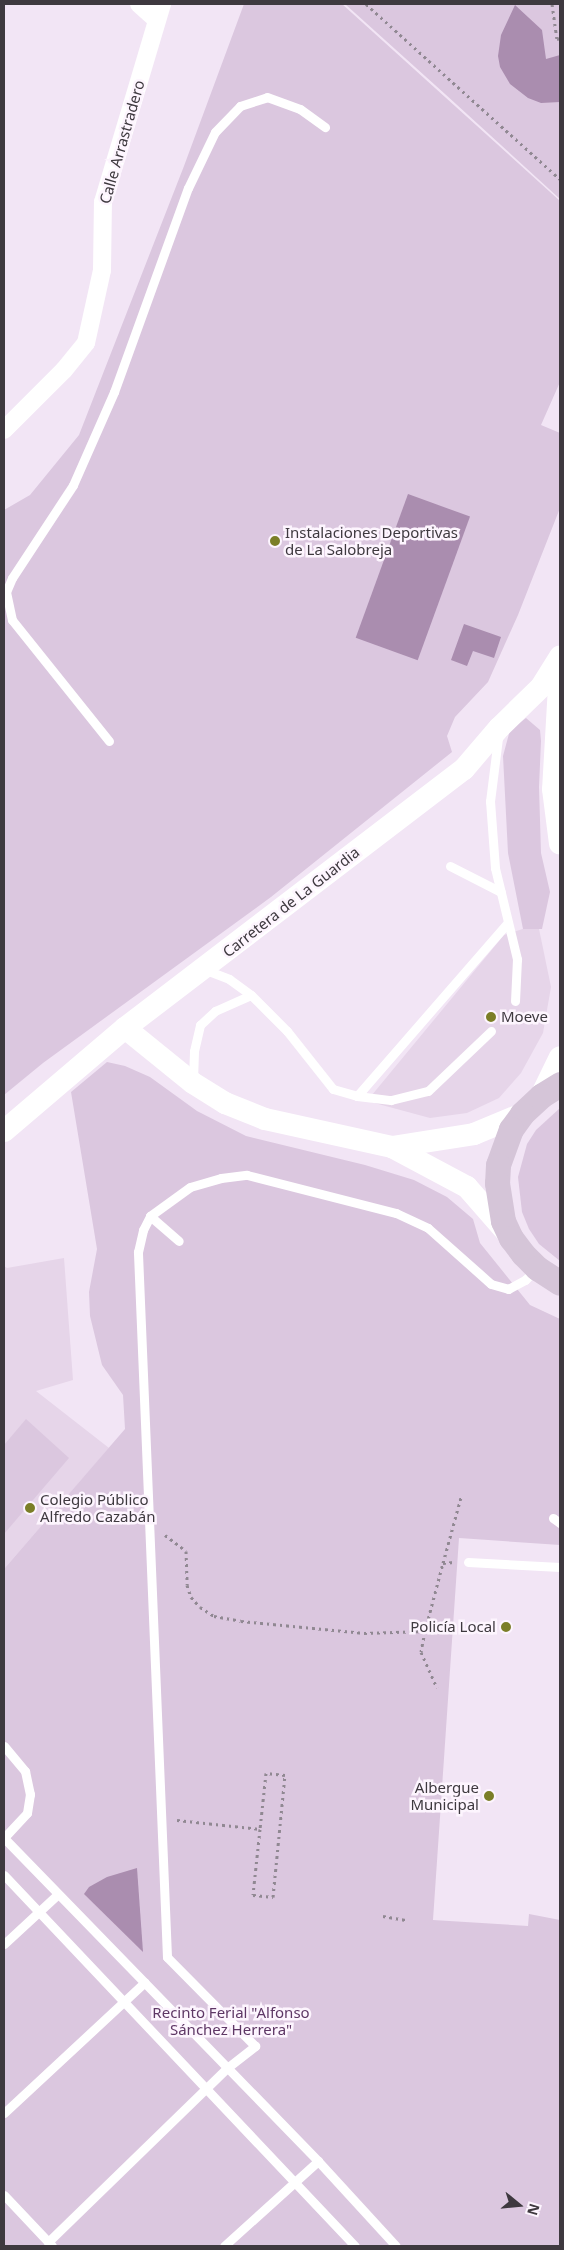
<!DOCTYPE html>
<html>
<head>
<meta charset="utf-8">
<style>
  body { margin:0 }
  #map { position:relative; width:564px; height:2250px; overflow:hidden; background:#f2e5f5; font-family:"Noto Sans",sans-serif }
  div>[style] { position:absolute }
  .built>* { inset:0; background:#e6d5e9 }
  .green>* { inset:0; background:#dbc7df }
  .water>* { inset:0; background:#aa8daf; transform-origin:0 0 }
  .path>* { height:3px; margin-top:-1.5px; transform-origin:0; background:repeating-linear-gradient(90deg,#908892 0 2.5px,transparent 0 6.5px) }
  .service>* { height:9px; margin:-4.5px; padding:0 4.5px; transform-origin:4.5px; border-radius:4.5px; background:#fff }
  .minor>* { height:18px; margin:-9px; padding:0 9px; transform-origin:9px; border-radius:9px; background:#fff }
  .tertiary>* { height:22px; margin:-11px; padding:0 11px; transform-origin:11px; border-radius:11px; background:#fff }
  .secondary>* { height:25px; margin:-12.5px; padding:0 12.5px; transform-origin:12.5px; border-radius:12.5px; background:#d5c5d8 }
  .dots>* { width:14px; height:14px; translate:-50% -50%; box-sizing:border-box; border:2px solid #fdf5fe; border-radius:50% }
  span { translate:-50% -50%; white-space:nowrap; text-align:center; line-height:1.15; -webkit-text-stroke:5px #fdf5fe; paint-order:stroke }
  .street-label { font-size:15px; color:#3e393f }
  .poi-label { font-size:15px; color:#3e393f }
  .left { translate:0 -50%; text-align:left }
  .right { translate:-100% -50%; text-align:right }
  .park-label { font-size:15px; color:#5e3765 }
  .frame { position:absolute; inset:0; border:5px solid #3e393f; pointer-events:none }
  .north { position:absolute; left:494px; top:2180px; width:50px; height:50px; -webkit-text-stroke:4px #fdf5fe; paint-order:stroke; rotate:107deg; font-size:14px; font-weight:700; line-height:20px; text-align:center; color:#3e393f }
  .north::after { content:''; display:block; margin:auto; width:18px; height:22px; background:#3e393f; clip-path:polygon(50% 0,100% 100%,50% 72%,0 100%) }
</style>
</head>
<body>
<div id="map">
  <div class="built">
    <div style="clip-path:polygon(538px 924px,551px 987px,543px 1033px,521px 1073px,499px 1098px,467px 1113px,430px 1118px,367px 1101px,504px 935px)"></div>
    <div style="clip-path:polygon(64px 1258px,73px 1380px,36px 1391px,109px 1448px,4px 1569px,4px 1266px,7px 1268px)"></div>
  </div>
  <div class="green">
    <div style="clip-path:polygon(244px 4px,342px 4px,560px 201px,560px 382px,541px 425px,560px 433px,560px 508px,518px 615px,488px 682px,455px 717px,447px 736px,452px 752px,271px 897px,43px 1063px,4px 1095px,4px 510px,30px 495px,79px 435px,184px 166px)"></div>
    <div style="clip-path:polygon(345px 4px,560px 4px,560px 199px,445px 94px)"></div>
    <div style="clip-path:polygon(526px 718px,540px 730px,541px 741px,539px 787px,541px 853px,550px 892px,542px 929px,523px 929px,508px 853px,503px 756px,510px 730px)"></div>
    <div style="clip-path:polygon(107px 1062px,125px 1066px,150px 1077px,197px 1111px,246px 1136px,365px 1165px,414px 1180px,447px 1197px,473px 1219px,480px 1243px,530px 1305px,560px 1319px,560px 1545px,459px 1538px,433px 1920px,528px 1926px,529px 1914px,560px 1920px,560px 2246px,4px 2246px,4px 1569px,125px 1429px,123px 1395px,102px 1365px,90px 1316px,89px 1292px,97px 1249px,71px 1092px)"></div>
    <div style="clip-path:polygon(560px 1108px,560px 1261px,539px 1244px,529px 1229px,522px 1212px,518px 1177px,527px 1144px,536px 1130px)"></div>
    <div style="clip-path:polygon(26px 1419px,69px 1458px,4px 1534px,4px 1445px)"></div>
  </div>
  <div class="water">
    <div style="clip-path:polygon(515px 5px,542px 30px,546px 59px,560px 55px,560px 102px,541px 103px,528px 98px,510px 84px,500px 67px,498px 56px,501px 35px)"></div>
    <div style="left:408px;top:494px;width:66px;height:153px;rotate:20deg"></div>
    <div style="clip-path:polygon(464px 624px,501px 637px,494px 658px,473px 651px,467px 666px,451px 660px)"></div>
    <div style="clip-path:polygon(137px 1868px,143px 1952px,84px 1894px,89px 1887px,107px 1877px)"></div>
  </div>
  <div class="path">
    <div style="left:366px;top:4px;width:261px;rotate:42.1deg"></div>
    <div style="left:552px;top:4px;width:35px;rotate:82deg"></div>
    <div style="left:557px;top:39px;width:3px;rotate:-18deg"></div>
    <div style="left:165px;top:1535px;width:26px;rotate:37deg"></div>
    <div style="left:186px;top:1551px;width:34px;rotate:88deg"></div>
    <div style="left:187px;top:1585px;width:13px;rotate:72deg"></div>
    <div style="left:191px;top:1597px;width:13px;rotate:48deg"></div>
    <div style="left:200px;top:1607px;width:17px;rotate:33deg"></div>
    <div style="left:214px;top:1616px;width:27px;rotate:10deg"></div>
    <div style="left:241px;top:1621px;width:124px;rotate:5.6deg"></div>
    <div style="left:364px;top:1633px;width:61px;rotate:-1.9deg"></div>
    <div style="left:425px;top:1631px;width:70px;rotate:-75.2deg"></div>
    <div style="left:443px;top:1563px;width:11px;rotate:-5deg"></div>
    <div style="left:443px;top:1563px;width:68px;rotate:-74.7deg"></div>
    <div style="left:425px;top:1631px;width:21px;rotate:101deg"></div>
    <div style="left:421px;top:1652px;width:39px;rotate:66deg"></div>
    <div style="left:177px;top:1820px;width:83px;rotate:6.2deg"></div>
    <div style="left:260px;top:1829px;width:66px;rotate:96.1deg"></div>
    <div style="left:253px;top:1895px;width:20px;rotate:6deg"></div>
    <div style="left:273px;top:1897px;width:123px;rotate:-84.4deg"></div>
    <div style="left:285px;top:1775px;width:19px;rotate:-174deg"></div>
    <div style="left:266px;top:1773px;width:56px;rotate:96.1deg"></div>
    <div style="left:383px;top:1916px;width:23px;rotate:10deg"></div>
  </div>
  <div class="service">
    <div style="left:498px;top:738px;width:64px;rotate:97.2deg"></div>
    <div style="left:490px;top:801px;width:67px;rotate:85.7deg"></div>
    <div style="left:495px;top:868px;width:94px;rotate:76.4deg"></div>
    <div style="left:517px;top:959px;width:42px;rotate:92.7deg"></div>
    <div style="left:109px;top:741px;width:155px;rotate:-128.7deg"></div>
    <div style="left:12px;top:620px;width:29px;rotate:-102deg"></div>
    <div style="left:6px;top:592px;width:15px;rotate:-67deg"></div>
    <div style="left:12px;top:578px;width:111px;rotate:-56.7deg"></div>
    <div style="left:73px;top:485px;width:102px;rotate:-66.2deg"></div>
    <div style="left:114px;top:392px;width:217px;rotate:-70.1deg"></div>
    <div style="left:188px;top:188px;width:62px;rotate:-64.3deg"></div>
    <div style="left:215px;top:132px;width:36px;rotate:-46deg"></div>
    <div style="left:240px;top:106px;width:28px;rotate:-18deg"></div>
    <div style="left:267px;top:97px;width:35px;rotate:20deg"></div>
    <div style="left:300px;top:109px;width:31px;rotate:36deg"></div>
    <div style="left:450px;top:866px;width:57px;rotate:27deg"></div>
    <div style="left:206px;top:970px;width:25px;rotate:21deg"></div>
    <div style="left:229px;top:979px;width:27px;rotate:36deg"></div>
    <div style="left:251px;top:995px;width:51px;rotate:45deg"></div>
    <div style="left:287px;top:1031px;width:74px;rotate:51.6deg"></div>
    <div style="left:333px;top:1089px;width:25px;rotate:16deg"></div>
    <div style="left:357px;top:1096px;width:230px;rotate:-49deg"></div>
    <div style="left:193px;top:1080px;width:29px;rotate:-88deg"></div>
    <div style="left:194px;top:1051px;width:27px;rotate:-77deg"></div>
    <div style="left:200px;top:1025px;width:21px;rotate:-43deg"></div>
    <div style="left:215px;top:1011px;width:39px;rotate:-24deg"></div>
    <div style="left:357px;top:1096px;width:34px;rotate:7deg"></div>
    <div style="left:391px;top:1100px;width:38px;rotate:-14deg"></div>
    <div style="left:428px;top:1091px;width:87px;rotate:-43.6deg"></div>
    <div style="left:150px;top:1216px;width:38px;rotate:41deg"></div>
    <div style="left:553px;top:1518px;width:9px;rotate:36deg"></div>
    <div style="left:468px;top:1562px;width:92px;rotate:3.1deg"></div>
    <div style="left:4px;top:1746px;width:33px;rotate:50deg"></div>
    <div style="left:25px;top:1771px;width:24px;rotate:78deg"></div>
    <div style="left:30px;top:1794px;width:19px;rotate:99deg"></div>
    <div style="left:27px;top:1813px;width:34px;rotate:133deg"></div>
    <div style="left:4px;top:1838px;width:450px;rotate:45.8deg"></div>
    <div style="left:318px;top:2161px;width:115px;rotate:47.5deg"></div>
    <div style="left:4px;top:1875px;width:511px;rotate:46.59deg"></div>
    <div style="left:4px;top:1944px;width:72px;rotate:-42.8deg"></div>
    <div style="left:4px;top:2113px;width:192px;rotate:-42.9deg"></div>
    <div style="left:4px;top:2195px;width:70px;rotate:46.7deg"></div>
    <div style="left:48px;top:2242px;width:250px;rotate:-44.2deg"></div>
    <div style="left:227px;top:2068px;width:36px;rotate:-38deg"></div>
    <div style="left:255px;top:2046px;width:125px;rotate:-134.7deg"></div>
    <div style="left:167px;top:1957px;width:706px;rotate:-92.36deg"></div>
    <div style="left:138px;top:1252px;width:23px;rotate:-77deg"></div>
    <div style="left:143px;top:1230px;width:16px;rotate:-63deg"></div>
    <div style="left:150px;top:1216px;width:49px;rotate:-35.9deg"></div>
    <div style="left:190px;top:1187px;width:32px;rotate:-16deg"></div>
    <div style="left:221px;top:1178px;width:26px;rotate:-7deg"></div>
    <div style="left:247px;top:1175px;width:154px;rotate:14.3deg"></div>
    <div style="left:396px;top:1213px;width:35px;rotate:25deg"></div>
    <div style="left:428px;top:1228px;width:84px;rotate:41.6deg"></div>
    <div style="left:491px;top:1284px;width:18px;rotate:16deg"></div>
    <div style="left:508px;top:1289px;width:19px;rotate:-28deg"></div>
    <div style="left:525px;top:1280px;width:16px;rotate:-45deg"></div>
    <div style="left:224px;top:2246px;width:127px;rotate:-42.1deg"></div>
  </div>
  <div class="minor">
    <div style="left:139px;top:4px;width:24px;rotate:42deg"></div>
    <div style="left:4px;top:430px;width:85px;rotate:-45deg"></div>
    <div style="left:64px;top:370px;width:35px;rotate:-51deg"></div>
    <div style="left:86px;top:343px;width:75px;rotate:-77.6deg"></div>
    <div style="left:102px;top:270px;width:68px;rotate:-89.2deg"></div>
    <div style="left:103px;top:202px;width:207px;rotate:-73.4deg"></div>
  </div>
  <div class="tertiary">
    <div style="left:560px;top:669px;width:120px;rotate:93.3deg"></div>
    <div style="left:553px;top:789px;width:55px;rotate:82.7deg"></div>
    <div style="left:125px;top:1028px;width:87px;rotate:39deg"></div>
    <div style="left:193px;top:1083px;width:38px;rotate:32deg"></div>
    <div style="left:225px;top:1103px;width:43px;rotate:21.8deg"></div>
    <div style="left:265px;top:1119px;width:130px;rotate:12.4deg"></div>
    <div style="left:392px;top:1147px;width:85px;rotate:28.1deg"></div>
    <div style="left:467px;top:1187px;width:64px;rotate:48.8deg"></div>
    <div style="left:541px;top:1096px;width:43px;rotate:-64deg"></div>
    <div style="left:4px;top:1131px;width:159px;rotate:-40.4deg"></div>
    <div style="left:125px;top:1028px;width:427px;rotate:-37.4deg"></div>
    <div style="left:464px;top:769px;width:54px;rotate:-49.5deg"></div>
    <div style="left:499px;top:728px;width:59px;rotate:-44.3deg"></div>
    <div style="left:541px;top:687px;width:36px;rotate:-58deg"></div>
    <div style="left:392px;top:1147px;width:83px;rotate:-9deg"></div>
    <div style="left:474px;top:1134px;width:52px;rotate:-22.6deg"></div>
  </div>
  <div class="secondary">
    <div style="left:560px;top:1084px;width:22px;rotate:148deg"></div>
    <div style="left:541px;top:1096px;width:26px;rotate:137deg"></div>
    <div style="left:522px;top:1114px;width:19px;rotate:126deg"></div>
    <div style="left:511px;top:1129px;width:38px;rotate:110deg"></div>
    <div style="left:498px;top:1165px;width:18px;rotate:93deg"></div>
    <div style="left:497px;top:1183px;width:38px;rotate:81deg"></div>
    <div style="left:503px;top:1221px;width:19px;rotate:65deg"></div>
    <div style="left:511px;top:1238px;width:20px;rotate:53deg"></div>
    <div style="left:523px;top:1254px;width:20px;rotate:45deg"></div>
    <div style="left:537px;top:1268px;width:27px;rotate:33deg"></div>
  </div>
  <div class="dots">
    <div style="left:275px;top:541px;background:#7b7e27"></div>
    <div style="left:491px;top:1017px;background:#7b7e27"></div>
    <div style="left:30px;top:1508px;background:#7b7e27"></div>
    <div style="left:506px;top:1627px;background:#7b7e27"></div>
    <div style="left:489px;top:1796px;background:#7b7e27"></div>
  </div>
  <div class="street-label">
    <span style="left:122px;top:142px;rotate:-74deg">Calle Arrastradero</span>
    <span style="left:291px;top:902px;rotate:-38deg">Carretera de La Guardia</span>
  </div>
  <div class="poi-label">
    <span class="left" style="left:285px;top:541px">Instalaciones Deportivas<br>de La Salobreja</span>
    <span class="left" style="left:501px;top:1017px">Moeve</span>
    <span class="left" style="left:40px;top:1508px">Colegio Público<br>Alfredo Cazabán</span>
    <span class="right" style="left:496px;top:1627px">Policía Local</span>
    <span class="right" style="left:479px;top:1796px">Albergue<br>Municipal</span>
  </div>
  <div class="park-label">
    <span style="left:231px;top:2021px">Recinto Ferial "Alfonso<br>Sánchez Herrera"</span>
  </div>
  <div class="frame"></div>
  <div class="north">N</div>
</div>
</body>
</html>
